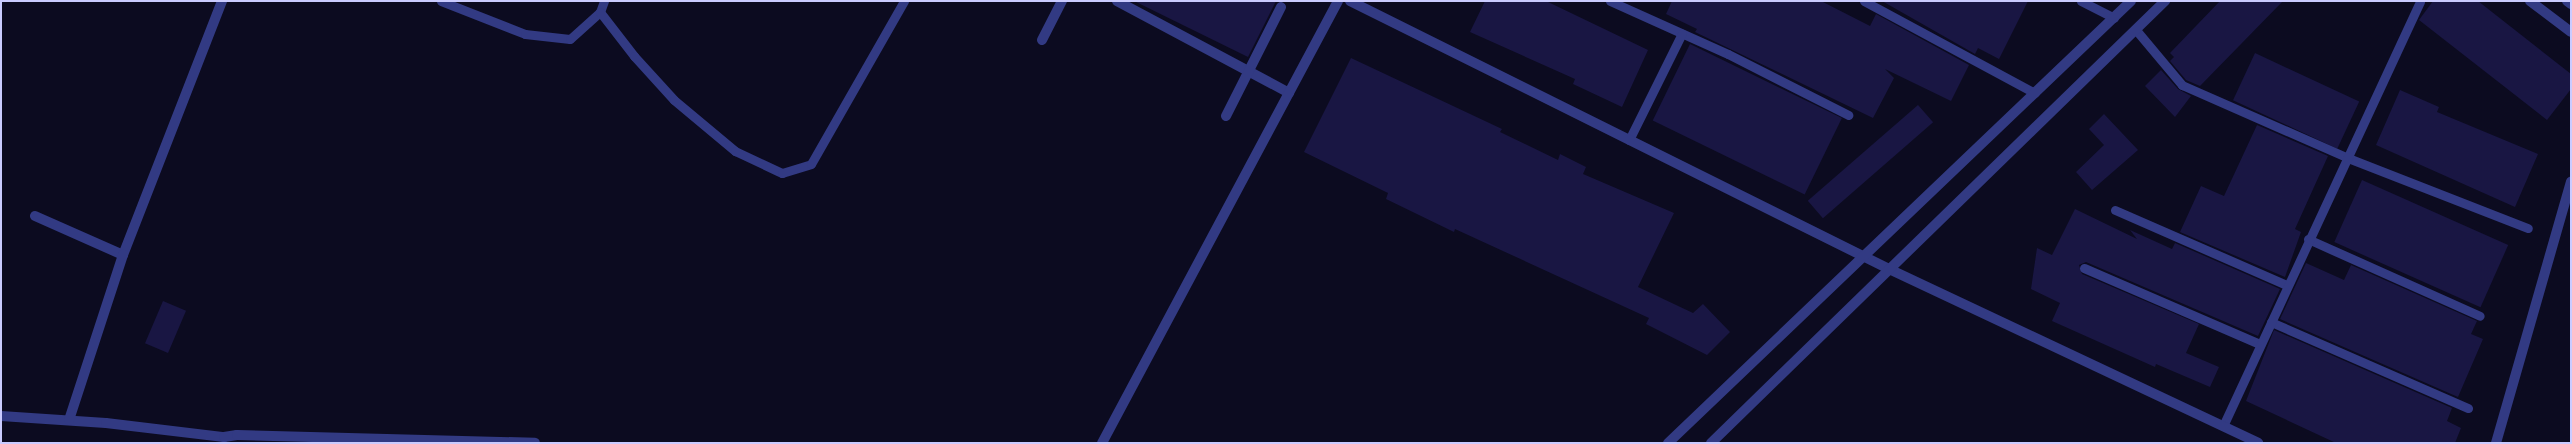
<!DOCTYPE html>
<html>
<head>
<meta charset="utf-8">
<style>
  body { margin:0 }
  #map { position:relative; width:2572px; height:444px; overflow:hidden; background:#0c0b20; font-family:Roboto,sans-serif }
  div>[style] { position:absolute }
  .building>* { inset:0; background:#191643; transform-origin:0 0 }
  .service>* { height:9px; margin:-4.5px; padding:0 4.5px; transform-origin:4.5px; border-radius:4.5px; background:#323a83 }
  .minor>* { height:10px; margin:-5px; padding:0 5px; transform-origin:5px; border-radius:5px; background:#323a83 }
  .tertiary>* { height:10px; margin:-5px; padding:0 5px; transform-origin:5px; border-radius:5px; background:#323a83 }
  span { translate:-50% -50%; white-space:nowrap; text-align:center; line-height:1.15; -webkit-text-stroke:5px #0c0b20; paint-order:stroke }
  .frame { position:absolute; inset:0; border:2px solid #cacbff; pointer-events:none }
</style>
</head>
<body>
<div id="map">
  <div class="building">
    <div style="clip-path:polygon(1134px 1px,1276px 1px,1248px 57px)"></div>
    <div style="clip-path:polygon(1485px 1px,1546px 1px,1648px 50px,1622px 107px,1573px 84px,1575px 79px,1470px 32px)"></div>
    <div style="clip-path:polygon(1672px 1px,1821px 1px,1870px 26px,1876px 14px,1969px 65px,1951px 101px,1885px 69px,1894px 78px,1873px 118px,1695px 32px,1697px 29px,1666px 14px)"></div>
    <div style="clip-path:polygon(1882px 1px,2028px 1px,1999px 59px,1978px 48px,1975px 54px)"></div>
    <div style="clip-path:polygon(2220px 1px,2283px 1px,2200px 86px,2186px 80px,2170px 61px,2174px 57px,2170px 53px)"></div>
    <div style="clip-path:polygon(2433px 1px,2478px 1px,2571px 74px,2571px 89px,2547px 120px,2419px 20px)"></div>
    <div style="left:1690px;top:44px;width:169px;height:85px;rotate:26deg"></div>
    <div style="left:2255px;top:53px;width:115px;height:52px;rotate:25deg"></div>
    <div style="clip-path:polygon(1351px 58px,1502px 129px,1500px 132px,1558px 160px,1560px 154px,1586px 167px,1583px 174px,1674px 213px,1638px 287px,1693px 313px,1703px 304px,1730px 332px,1707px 355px,1646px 324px,1649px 318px,1455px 229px,1454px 232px,1386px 199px,1388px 193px,1304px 152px)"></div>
    <div style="clip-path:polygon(2161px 70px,2178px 89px,2191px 96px,2175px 117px,2145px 86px)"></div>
    <div style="clip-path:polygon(2400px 90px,2439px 107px,2437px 112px,2538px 154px,2515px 207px,2376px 145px)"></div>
    <div style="left:1918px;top:105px;width:23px;height:146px;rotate:49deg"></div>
    <div style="clip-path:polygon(2104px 114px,2138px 150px,2092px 190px,2076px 172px,2104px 145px,2089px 129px)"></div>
    <div style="clip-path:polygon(2257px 125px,2328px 156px,2295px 229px,2301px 232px,2285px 277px,2180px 232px,2201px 186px,2224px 196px)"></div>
    <div style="left:2362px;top:180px;width:160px;height:68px;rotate:24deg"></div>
    <div style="clip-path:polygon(2075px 209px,2137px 239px,2130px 230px,2172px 249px,2175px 243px,2280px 289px,2258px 336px,2086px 262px,2079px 265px,2082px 274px,2199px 324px,2186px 353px,2219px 367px,2210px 387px,2156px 364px,2155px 367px,2052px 321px,2060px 303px,2031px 289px,2037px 248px,2052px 255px)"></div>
    <div style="clip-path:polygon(2306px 263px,2344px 280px,2351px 265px,2477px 321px,2471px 334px,2483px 339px,2458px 397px,2280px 319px)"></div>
    <div style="left:163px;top:301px;width:25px;height:46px;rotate:23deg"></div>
    <div style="clip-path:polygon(2274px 330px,2452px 408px,2447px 421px,2461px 428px,2455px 443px,2336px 443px,2246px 401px)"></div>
  </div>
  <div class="service">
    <div style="left:441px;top:1px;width:90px;rotate:21.4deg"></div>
    <div style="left:525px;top:34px;width:45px;rotate:6.3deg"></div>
    <div style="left:570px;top:39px;width:40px;rotate:-42deg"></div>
    <div style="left:600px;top:12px;width:12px;rotate:-70deg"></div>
    <div style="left:1610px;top:1px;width:129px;rotate:24.2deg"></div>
    <div style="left:1728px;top:54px;width:135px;rotate:26.9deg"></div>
    <div style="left:1864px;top:1px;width:194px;rotate:28.3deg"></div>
    <div style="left:2081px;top:1px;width:37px;rotate:27deg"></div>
    <div style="left:600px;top:12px;width:56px;rotate:52.3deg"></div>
    <div style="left:634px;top:56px;width:59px;rotate:47.7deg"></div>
    <div style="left:674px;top:100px;width:80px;rotate:39.9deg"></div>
    <div style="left:735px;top:151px;width:52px;rotate:25.1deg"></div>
    <div style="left:782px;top:173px;width:30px;rotate:-17deg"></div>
    <div style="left:811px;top:164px;width:188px;rotate:-60.3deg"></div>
    <div style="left:2136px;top:30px;width:72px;rotate:50.1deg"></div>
    <div style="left:2182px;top:85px;width:181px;rotate:23.7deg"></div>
    <div style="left:2348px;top:158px;width:193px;rotate:21.3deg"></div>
    <div style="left:1629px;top:140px;width:119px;rotate:-63.6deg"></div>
    <div style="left:2115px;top:210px;width:188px;rotate:23.6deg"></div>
    <div style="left:2308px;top:239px;width:188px;rotate:24.1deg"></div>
    <div style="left:2084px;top:268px;width:192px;rotate:23.4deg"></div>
    <div style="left:2271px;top:322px;width:215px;rotate:23.6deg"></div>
    <div style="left:2223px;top:426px;width:468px;rotate:-65.1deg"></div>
  </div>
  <div class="minor">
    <div style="left:1117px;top:1px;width:195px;rotate:28.1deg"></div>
    <div style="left:1350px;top:1px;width:602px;rotate:26.44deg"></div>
    <div style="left:1889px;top:269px;width:408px;rotate:25.2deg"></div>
    <div style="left:1042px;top:40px;width:44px;rotate:-62.9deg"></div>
    <div style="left:1226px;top:116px;width:122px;rotate:-63.2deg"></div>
    <div style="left:35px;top:216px;width:96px;rotate:23.9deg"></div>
    <div style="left:123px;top:255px;width:273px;rotate:-68.7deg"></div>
    <div style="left:1px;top:416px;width:105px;rotate:3.8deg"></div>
    <div style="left:106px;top:423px;width:119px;rotate:6.8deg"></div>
    <div style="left:224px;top:437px;width:13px;rotate:-9deg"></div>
    <div style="left:237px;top:435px;width:298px;rotate:1.5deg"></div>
    <div style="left:69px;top:420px;width:174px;rotate:-71.9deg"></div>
    <div style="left:1102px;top:443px;width:501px;rotate:-61.9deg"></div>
    <div style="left:2496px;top:443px;width:272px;rotate:-74deg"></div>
  </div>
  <div class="tertiary">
    <div style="left:2530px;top:1px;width:51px;rotate:37.1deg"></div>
    <div style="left:2567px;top:1px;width:5px;rotate:37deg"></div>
    <div style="left:1668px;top:443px;width:640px;rotate:-43.67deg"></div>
    <div style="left:1711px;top:443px;width:634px;rotate:-44.23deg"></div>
  </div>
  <div class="frame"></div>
</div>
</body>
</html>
